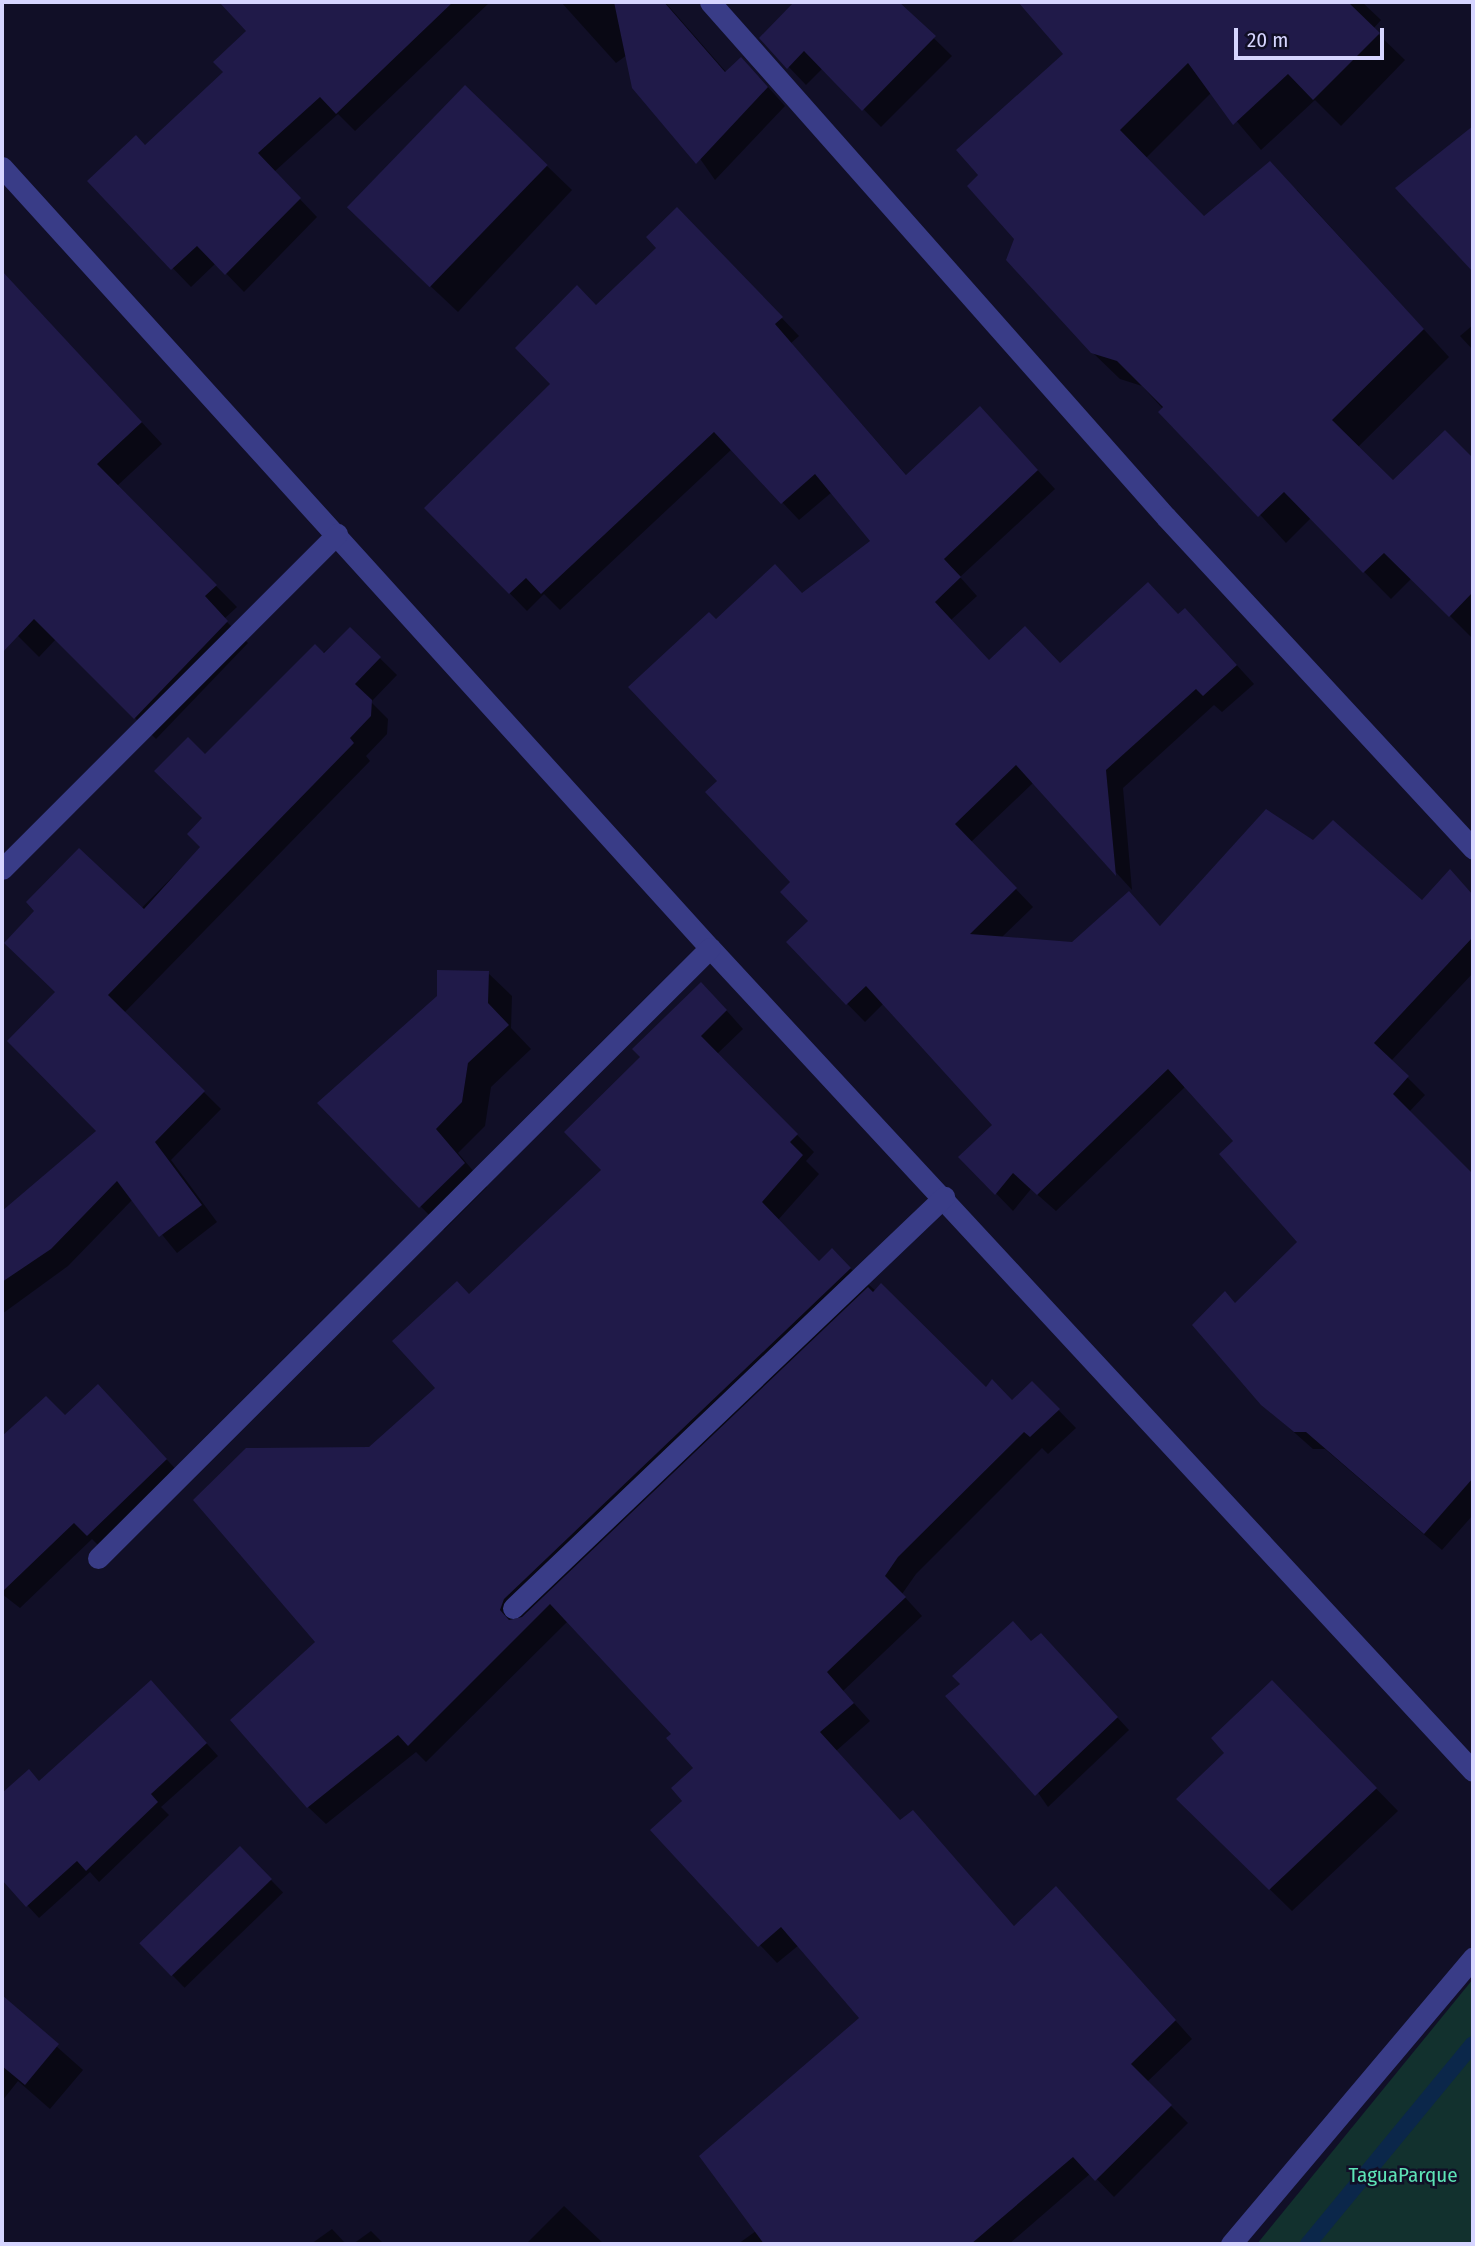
<!DOCTYPE html>
<html>
<head>
<meta charset="utf-8">
<style>
  body { margin:0 }
  #map { position:relative; width:1475px; height:2246px; overflow:hidden; background:#110f27; font-family:"Fira Sans Condensed",sans-serif }
  div>[style] { position:absolute }
  .green>* { inset:0; background:#12312e }
  .shadow>* { inset:0; background:#0007; transform-origin:0 0 }
  .stream>* { height:16px; margin:-8px; padding:0 8px; transform-origin:8px; border-radius:8px; background:#0b274a }
  .building>* { inset:0; background:#201a49; transform-origin:0 0 }
  .minor>* { height:21px; margin:-10.5px; padding:0 10.5px; transform-origin:10.5px; border-radius:10.5px; background:#393c87 }
  span { translate:-50% -50%; white-space:nowrap; text-align:center; line-height:1.15; -webkit-text-stroke:5px #110f27; paint-order:stroke }
  .park-label { font-size:21px; color:#5de3b6 }
  .frame { position:absolute; inset:0; border:4px solid #d6d5ff; pointer-events:none }
  .scale { position:absolute; left:1234px; top:28px; width:150px; height:32px; box-sizing:border-box; border:4px solid #d6d5ff; border-top:0; padding-left:9px; font-size:21px; line-height:24px; white-space:nowrap; color:#d6d5ff; -webkit-text-stroke:5px #110f27; paint-order:stroke }
</style>
</head>
<body>
<div id="map">
  <div class="green">
    <div style="clip-path:polygon(1473px 1979px,1473px 2244px,1257px 2244px)"></div>
  </div>
  <div class="shadow">
    <div style="clip-path:polygon(251px 2px,490px 2px,355px 131px,338px 114px,274px 172px,317px 217px,244px 292px,216px 263px,191px 287px,89px 181px,146px 147px,225px 72px,248px 31px,237px 18px)"></div>
    <div style="clip-path:polygon(561px 2px,665px 2px,727px 73px,759px 77px,785px 106px,715px 180px,627px 55px,616px 63px)"></div>
    <div style="clip-path:polygon(796px 2px,897px 2px,952px 56px,881px 127px,823px 68px,806px 85px,761px 38px)"></div>
    <div style="clip-path:polygon(1020px 2px,1362px 2px,1381px 20px,1373px 29px,1405px 60px,1341px 126px,1315px 100px,1261px 150px,1212px 92px,1146px 158px,1204px 218px,1297px 190px,1449px 357px,1357px 448px,1393px 483px,1445px 433px,1473px 461px,1473px 639px,1412px 578px,1391px 599px,1311px 518px,1286px 543px,1142px 386px,1120px 379px,1092px 352px,981px 175px,1066px 54px)"></div>
    <div style="clip-path:polygon(465px 87px,572px 190px,458px 312px,375px 234px)"></div>
    <div style="clip-path:polygon(695px 227px,799px 336px,791px 343px,907px 476px,997px 426px,1055px 489px,960px 577px,977px 596px,951px 620px,989px 662px,1060px 665px,1179px 616px,1203px 628px,1254px 684px,1222px 712px,1214px 705px,1123px 788px,1132px 890px,1034px 782px,971px 842px,1033px 907px,1001px 938px,1073px 944px,1129px 893px,1161px 927px,1313px 843px,1422px 902px,1467px 889px,1473px 896px,1473px 973px,1391px 1061px,1425px 1095px,1409px 1112px,1473px 1176px,1473px 1515px,1442px 1550px,1325px 1449px,1313px 1449px,1262px 1404px,1236px 1305px,1299px 1242px,1235px 1142px,1186px 1086px,1056px 1211px,1031px 1189px,1013px 1211px,961px 1157px,995px 1125px,884px 1003px,865px 1022px,788px 943px,810px 921px,792px 882px,720px 781px,716px 621px,803px 595px,873px 542px,832px 492px,799px 520px,732px 449px,560px 610px,544px 594px,527px 611px,426px 508px,552px 384px,596px 307px)"></div>
    <div style="clip-path:polygon(2px 283px,41px 314px,162px 444px,117px 486px,237px 607px,224px 619px,248px 643px,156px 739px,56px 639px,39px 657px,17px 635px,2px 651px)"></div>
    <div style="clip-path:polygon(1473px 325px,1473px 350px,1460px 336px)"></div>
    <div style="clip-path:polygon(350px 629px,397px 675px,371px 702px,388px 719px,387px 734px,366px 756px,370px 761px,124px 1013px,221px 1109px,171px 1160px,217px 1222px,177px 1253px,133px 1199px,68px 1266px,2px 1314px,2px 1214px,98px 1131px,10px 1041px,202px 847px,205px 757px)"></div>
    <div style="clip-path:polygon(488px 973px,512px 996px,511px 1028px,531px 1049px,491px 1087px,485px 1126px,458px 1153px,487px 1187px,444px 1230px,319px 1104px)"></div>
    <div style="clip-path:polygon(718px 1001px,743px 1029px,717px 1054px,814px 1152px,806px 1161px,819px 1174px,778px 1220px,819px 1263px,850px 1268px,986px 1389px,1012px 1402px,1032px 1383px,1076px 1428px,1048px 1454px,1042px 1448px,916px 1574px,902px 1594px,922px 1616px,843px 1691px,870px 1721px,836px 1751px,901px 1822px,1015px 1927px,1073px 1906px,1192px 2039px,1147px 2082px,1188px 2123px,1114px 2197px,1091px 2173px,1009px 2244px,738px 2244px,756px 2231px,862px 2018px,799px 1945px,777px 1963px,760px 1945px,695px 1768px,673px 1735px,568px 1621px,426px 1762px,416px 1752px,326px 1824px,308px 1807px,318px 1642px,370px 1449px,437px 1388px,470px 1296px,603px 1170px)"></div>
    <div style="clip-path:polygon(46px 1398px,65px 1418px,115px 1404px,183px 1477px,105px 1552px,92px 1539px,20px 1608px,2px 1594px,2px 1439px)"></div>
    <div style="clip-path:polygon(1032px 1643px,1053px 1648px,1129px 1730px,1048px 1807px,962px 1684px)"></div>
    <div style="clip-path:polygon(1272px 1682px,1398px 1811px,1292px 1911px,1178px 1800px,1227px 1753px)"></div>
    <div style="clip-path:polygon(163px 1695px,218px 1756px,161px 1807px,169px 1815px,99px 1882px,90px 1872px,39px 1918px,2px 1878px,2px 1796px,29px 1772px,40px 1782px)"></div>
    <div style="left:240px;top:1848px;width:62px;height:137px;rotate:46deg"></div>
    <div style="clip-path:polygon(2px 1998px,83px 2070px,50px 2109px,18px 2081px,2px 2101px)"></div>
    <div style="clip-path:polygon(564px 2206px,604px 2244px,526px 2244px)"></div>
    <div style="clip-path:polygon(332px 2229px,346px 2244px,311px 2244px)"></div>
    <div style="clip-path:polygon(371px 2231px,384px 2244px,353px 2244px)"></div>
  </div>
  <div class="stream">
    <div style="left:1308px;top:2244px;width:259px;rotate:-50.5deg"></div>
  </div>
  <div class="building">
    <div style="clip-path:polygon(219px 2px,453px 2px,336px 114px,320px 97px,258px 153px,301px 198px,225px 275px,197px 246px,171px 270px,87px 181px,136px 135px,145px 145px,223px 72px,213px 62px,246px 31px)"></div>
    <div style="clip-path:polygon(614px 2px,664px 2px,725px 72px,741px 57px,768px 87px,696px 164px,632px 88px)"></div>
    <div style="clip-path:polygon(794px 2px,899px 2px,936px 36px,862px 111px,804px 51px,787px 69px,759px 38px)"></div>
    <div style="clip-path:polygon(1018px 2px,1348px 2px,1380px 33px,1313px 100px,1288px 74px,1233px 125px,1188px 63px,1120px 130px,1204px 216px,1270px 161px,1424px 329px,1332px 420px,1393px 480px,1445px 430px,1473px 458px,1473px 592px,1449px 617px,1384px 553px,1363px 573px,1284px 492px,1258px 517px,1158px 412px,1163px 407px,1117px 361px,1091px 353px,1006px 260px,1014px 239px,967px 186px,978px 175px,956px 150px,1063px 54px)"></div>
    <div style="left:465px;top:85px;width:115px;height:170px;rotate:44deg"></div>
    <div style="clip-path:polygon(1473px 126px,1473px 272px,1395px 188px)"></div>
    <div style="clip-path:polygon(677px 207px,783px 317px,775px 324px,906px 475px,980px 406px,1038px 470px,944px 559px,961px 577px,935px 602px,989px 660px,1025px 626px,1060px 663px,1148px 582px,1178px 614px,1185px 608px,1237px 665px,1203px 696px,1196px 689px,1106px 770px,1116px 876px,1016px 765px,955px 824px,1017px 888px,970px 934px,1072px 942px,1129px 891px,1160px 926px,1266px 809px,1313px 840px,1333px 820px,1422px 900px,1450px 869px,1473px 895px,1473px 937px,1374px 1043px,1409px 1076px,1393px 1094px,1473px 1174px,1473px 1478px,1424px 1534px,1306px 1432px,1294px 1432px,1261px 1405px,1192px 1325px,1225px 1291px,1235px 1303px,1297px 1242px,1219px 1154px,1233px 1141px,1168px 1069px,1037px 1195px,1013px 1173px,995px 1195px,958px 1157px,992px 1125px,866px 986px,846px 1005px,786px 942px,808px 921px,780px 892px,790px 882px,705px 792px,717px 781px,628px 687px,709px 612px,716px 619px,775px 564px,802px 593px,870px 541px,815px 474px,781px 504px,714px 432px,541px 594px,526px 578px,509px 594px,424px 508px,550px 384px,515px 348px,577px 285px,596px 305px,656px 248px,646px 237px)"></div>
    <div style="clip-path:polygon(2px 271px,142px 422px,97px 464px,217px 585px,205px 596px,228px 621px,134px 719px,34px 619px,2px 653px)"></div>
    <div style="clip-path:polygon(350px 627px,381px 657px,355px 684px,372px 700px,371px 716px,350px 738px,354px 743px,108px 995px,205px 1091px,155px 1142px,202px 1205px,159px 1237px,117px 1181px,51px 1249px,2px 1282px,2px 1211px,96px 1131px,7px 1041px,55px 992px,4px 943px,34px 911px,26px 902px,79px 848px,144px 909px,200px 847px,187px 834px,202px 818px,154px 771px,188px 737px,205px 754px,315px 644px,324px 653px)"></div>
    <div style="clip-path:polygon(437px 970px,489px 971px,488px 1003px,509px 1025px,468px 1063px,462px 1102px,436px 1129px,465px 1163px,419px 1208px,317px 1103px,437px 996px)"></div>
    <div style="clip-path:polygon(701px 982px,727px 1010px,701px 1036px,798px 1134px,790px 1142px,803px 1155px,762px 1202px,819px 1261px,832px 1248px,851px 1268px,504px 1599px,500px 1610px,509px 1620px,522px 1617px,868px 1287px,873px 1292px,881px 1283px,986px 1387px,992px 1379px,1012px 1400px,1032px 1381px,1060px 1409px,1030px 1437px,1024px 1432px,898px 1557px,885px 1576px,906px 1597px,827px 1672px,854px 1703px,820px 1732px,900px 1820px,913px 1810px,1014px 1926px,1056px 1886px,1176px 2020px,1131px 2064px,1172px 2105px,1095px 2181px,1073px 2157px,971px 2244px,764px 2244px,699px 2156px,859px 2018px,781px 1927px,758px 1947px,650px 1830px,682px 1801px,671px 1788px,693px 1768px,666px 1738px,671px 1734px,550px 1604px,408px 1746px,398px 1735px,307px 1808px,230px 1720px,315px 1642px,193px 1500px,246px 1448px,369px 1447px,435px 1388px,392px 1341px,457px 1281px,469px 1294px,601px 1170px,564px 1132px,640px 1057px,632px 1049px)"></div>
    <div style="clip-path:polygon(98px 1384px,167px 1459px,87px 1536px,74px 1523px,2px 1592px,2px 1436px,46px 1396px,65px 1415px)"></div>
    <div style="clip-path:polygon(1013px 1621px,1031px 1641px,1041px 1633px,1118px 1717px,1035px 1796px,945px 1696px,960px 1684px,952px 1676px)"></div>
    <div style="clip-path:polygon(151px 1680px,207px 1743px,151px 1794px,158px 1802px,86px 1871px,77px 1861px,26px 1907px,2px 1880px,2px 1793px,29px 1769px,39px 1781px)"></div>
    <div style="clip-path:polygon(1272px 1680px,1377px 1788px,1269px 1890px,1176px 1799px,1224px 1753px,1211px 1738px)"></div>
    <div style="left:240px;top:1846px;width:46px;height:140px;rotate:46deg"></div>
    <div style="clip-path:polygon(2px 1995px,59px 2044px,25px 2085px,2px 2066px)"></div>
  </div>
  <div class="minor">
    <div style="left:710px;top:2px;width:688px;rotate:48.48deg"></div>
    <div style="left:1166px;top:517px;width:452px;rotate:47.2deg"></div>
    <div style="left:2px;top:167px;width:1054px;rotate:47.81deg"></div>
    <div style="left:710px;top:948px;width:1122px;rotate:47.17deg"></div>
    <div style="left:2px;top:869px;width:474px;rotate:-45deg"></div>
    <div style="left:98px;top:1558px;width:864px;rotate:-44.91deg"></div>
    <div style="left:513px;top:1608px;width:596px;rotate:-43.64deg"></div>
    <div style="left:1231px;top:2244px;width:375px;rotate:-49.8deg"></div>
  </div>
  <div class="park-label">
    <span style="left:1403px;top:2175px">TaguaParque</span>
  </div>
  <div class="frame"></div>
  <div class="scale">20 m</div>
</div>
</body>
</html>
